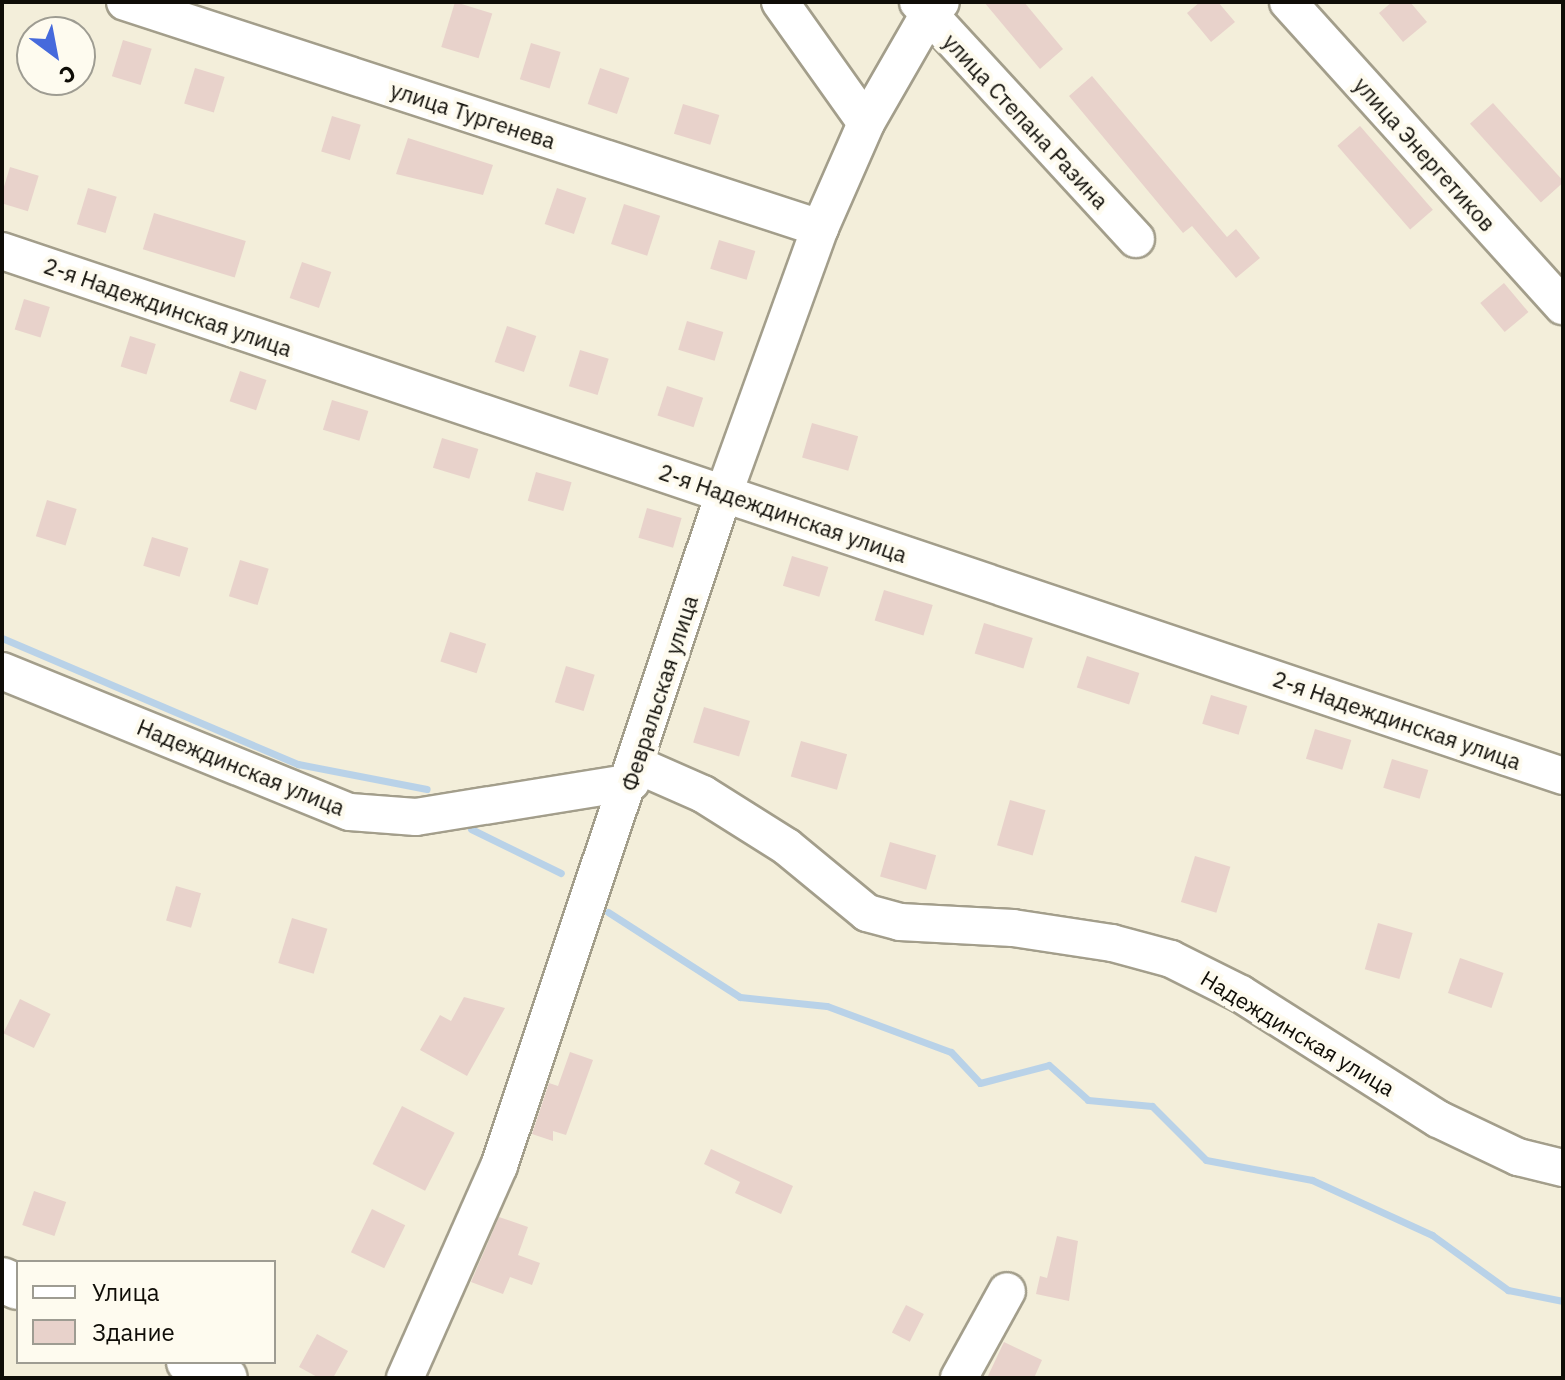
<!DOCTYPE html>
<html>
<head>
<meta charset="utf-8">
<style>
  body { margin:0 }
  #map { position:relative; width:1565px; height:1380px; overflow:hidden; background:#f3eeda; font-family:"IBM Plex Sans",sans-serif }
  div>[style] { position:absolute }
  .stream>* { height:7px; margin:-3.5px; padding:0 3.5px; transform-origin:3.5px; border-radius:3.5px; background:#b9d2e8 }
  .building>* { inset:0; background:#e8d2cb; transform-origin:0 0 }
  .roads { filter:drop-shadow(2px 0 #a39e8b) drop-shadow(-2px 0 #a39e8b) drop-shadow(0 2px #a39e8b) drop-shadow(0 -2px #a39e8b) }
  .minor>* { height:36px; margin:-18px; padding:0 18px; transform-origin:18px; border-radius:18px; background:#fff }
  .major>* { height:44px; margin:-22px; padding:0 22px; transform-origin:22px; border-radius:22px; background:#fff }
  span { translate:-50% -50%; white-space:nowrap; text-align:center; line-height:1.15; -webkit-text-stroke:8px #fefbef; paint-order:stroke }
  .street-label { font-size:22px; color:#0f0d07 }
  .frame { position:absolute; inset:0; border:4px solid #0f0d07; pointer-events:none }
  .legend { position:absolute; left:16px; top:1260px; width:260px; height:104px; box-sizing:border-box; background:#fefbef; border:2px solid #9e9c92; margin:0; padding:10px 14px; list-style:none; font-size:24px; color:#0f0d07 }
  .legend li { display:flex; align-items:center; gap:16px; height:40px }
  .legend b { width:40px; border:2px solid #9e9c92 }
  .north { position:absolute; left:16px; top:16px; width:80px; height:80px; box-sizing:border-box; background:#fefbef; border:2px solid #9e9c92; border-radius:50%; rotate:148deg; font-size:22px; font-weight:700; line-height:32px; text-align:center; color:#0f0d07 }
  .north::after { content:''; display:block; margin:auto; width:28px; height:36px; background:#466adc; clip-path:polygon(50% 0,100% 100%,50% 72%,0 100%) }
</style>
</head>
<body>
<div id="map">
  <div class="stream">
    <div style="left:2px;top:638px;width:322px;rotate:23.1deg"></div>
    <div style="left:298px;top:764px;width:131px;rotate:11deg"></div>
    <div style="left:471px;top:829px;width:100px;rotate:26.1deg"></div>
    <div style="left:608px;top:912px;width:157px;rotate:32.8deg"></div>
    <div style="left:740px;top:997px;width:87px;rotate:5.9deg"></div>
    <div style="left:827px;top:1006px;width:132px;rotate:20.4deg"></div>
    <div style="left:951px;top:1052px;width:42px;rotate:46.9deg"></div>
    <div style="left:980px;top:1083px;width:71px;rotate:-14.6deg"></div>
    <div style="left:1049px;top:1065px;width:52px;rotate:41.9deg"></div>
    <div style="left:1088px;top:1100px;width:64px;rotate:5.4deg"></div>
    <div style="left:1152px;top:1106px;width:76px;rotate:45deg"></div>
    <div style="left:1206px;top:1160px;width:108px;rotate:10.7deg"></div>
    <div style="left:1312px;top:1180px;width:132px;rotate:24.6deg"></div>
    <div style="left:1432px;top:1235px;width:94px;rotate:35.9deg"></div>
    <div style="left:1508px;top:1290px;width:56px;rotate:11.3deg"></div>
  </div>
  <div class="building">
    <div style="left:455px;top:2px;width:39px;height:47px;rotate:17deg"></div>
    <div style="clip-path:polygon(984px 2px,1024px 2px,1063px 49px,1040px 69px)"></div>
    <div style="clip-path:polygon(1200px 2px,1218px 2px,1235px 22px,1211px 42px,1187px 13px)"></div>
    <div style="clip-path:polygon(1392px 2px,1410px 2px,1427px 22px,1403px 42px,1379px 13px)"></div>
    <div style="left:123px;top:40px;width:30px;height:38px;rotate:17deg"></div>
    <div style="left:531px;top:43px;width:31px;height:38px;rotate:17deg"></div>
    <div style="left:195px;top:68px;width:31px;height:37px;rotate:17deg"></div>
    <div style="left:600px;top:68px;width:31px;height:38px;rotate:19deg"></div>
    <div style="clip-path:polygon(1092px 76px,1227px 237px,1236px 229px,1260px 258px,1236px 278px,1192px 226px,1183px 233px,1069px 96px)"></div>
    <div style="left:1493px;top:103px;width:106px;height:31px;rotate:48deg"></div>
    <div style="left:683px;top:104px;width:38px;height:31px;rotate:17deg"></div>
    <div style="left:332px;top:116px;width:30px;height:37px;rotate:17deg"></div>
    <div style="left:1360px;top:126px;width:111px;height:30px;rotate:49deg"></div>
    <div style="clip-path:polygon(408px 138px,493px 165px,483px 195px,396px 174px)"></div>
    <div style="left:10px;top:167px;width:30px;height:37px;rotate:17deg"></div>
    <div style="left:88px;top:188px;width:30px;height:38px;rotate:17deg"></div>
    <div style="left:557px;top:188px;width:31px;height:38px;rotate:19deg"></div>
    <div style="left:624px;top:204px;width:38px;height:42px;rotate:18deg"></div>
    <div style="left:154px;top:213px;width:96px;height:38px;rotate:17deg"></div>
    <div style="left:719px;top:240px;width:38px;height:30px;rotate:17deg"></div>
    <div style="left:302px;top:262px;width:31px;height:38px;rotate:19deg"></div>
    <div style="left:1504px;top:283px;width:38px;height:31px;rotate:50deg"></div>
    <div style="left:24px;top:299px;width:27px;height:32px;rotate:17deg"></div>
    <div style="left:687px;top:321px;width:38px;height:30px;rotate:17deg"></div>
    <div style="left:507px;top:326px;width:31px;height:38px;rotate:19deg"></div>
    <div style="left:130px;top:336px;width:27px;height:32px;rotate:17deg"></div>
    <div style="left:580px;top:350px;width:30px;height:38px;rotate:17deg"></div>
    <div style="left:240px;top:371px;width:28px;height:32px;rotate:19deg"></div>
    <div style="left:667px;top:386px;width:38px;height:31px;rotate:18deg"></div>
    <div style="left:332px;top:400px;width:38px;height:31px;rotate:17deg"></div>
    <div style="left:812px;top:423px;width:48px;height:36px;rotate:16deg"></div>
    <div style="left:442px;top:438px;width:38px;height:31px;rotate:17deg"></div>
    <div style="left:536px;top:472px;width:37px;height:30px;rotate:16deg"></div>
    <div style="left:47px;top:500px;width:31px;height:38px;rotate:17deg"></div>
    <div style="left:647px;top:508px;width:36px;height:31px;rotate:16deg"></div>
    <div style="left:152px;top:537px;width:38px;height:30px;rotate:17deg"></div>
    <div style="left:792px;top:556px;width:38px;height:31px;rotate:17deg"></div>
    <div style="left:240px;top:560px;width:30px;height:38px;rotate:17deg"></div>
    <div style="left:884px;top:590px;width:51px;height:32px;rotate:17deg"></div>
    <div style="left:984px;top:623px;width:51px;height:32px;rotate:17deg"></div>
    <div style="left:450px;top:632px;width:38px;height:31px;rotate:18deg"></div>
    <div style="left:1087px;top:656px;width:55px;height:33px;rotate:18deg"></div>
    <div style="left:566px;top:666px;width:30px;height:38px;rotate:17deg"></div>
    <div style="left:1211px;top:695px;width:38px;height:30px;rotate:17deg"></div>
    <div style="left:704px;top:707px;width:48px;height:37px;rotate:17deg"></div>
    <div style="left:1315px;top:729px;width:38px;height:31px;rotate:17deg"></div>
    <div style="left:801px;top:741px;width:48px;height:37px;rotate:16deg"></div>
    <div style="left:1392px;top:759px;width:38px;height:30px;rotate:17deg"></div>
    <div style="left:1010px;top:800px;width:37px;height:47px;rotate:16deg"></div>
    <div style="left:890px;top:842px;width:48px;height:36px;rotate:16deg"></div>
    <div style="left:1195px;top:856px;width:37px;height:48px;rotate:17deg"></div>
    <div style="left:176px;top:886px;width:26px;height:36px;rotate:16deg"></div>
    <div style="left:292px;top:918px;width:37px;height:47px;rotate:17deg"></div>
    <div style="left:1378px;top:923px;width:36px;height:48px;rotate:16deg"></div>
    <div style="left:1460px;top:958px;width:46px;height:37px;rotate:19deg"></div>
    <div style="clip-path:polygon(464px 997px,505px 1008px,467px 1076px,420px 1050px,440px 1015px,451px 1021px)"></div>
    <div style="left:20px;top:999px;width:34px;height:38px;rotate:26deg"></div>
    <div style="clip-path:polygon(570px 1052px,593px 1060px,566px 1135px,553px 1131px,553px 1141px,532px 1134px,549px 1083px,558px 1086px)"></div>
    <div style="left:402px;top:1106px;width:59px;height:65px;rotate:27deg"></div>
    <div style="clip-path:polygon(711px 1149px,793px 1186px,781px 1214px,735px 1193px,740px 1182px,704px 1164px)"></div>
    <div style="left:34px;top:1191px;width:34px;height:36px;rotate:19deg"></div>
    <div style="left:372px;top:1209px;width:37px;height:48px;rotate:26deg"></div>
    <div style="clip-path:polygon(499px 1217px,528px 1227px,518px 1255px,540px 1263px,532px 1285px,510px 1277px,503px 1294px,471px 1282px)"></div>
    <div style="clip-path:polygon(1057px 1236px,1078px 1241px,1069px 1301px,1036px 1294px,1040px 1276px,1047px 1278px)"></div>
    <div style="left:906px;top:1305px;width:20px;height:31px;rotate:27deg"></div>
    <div style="clip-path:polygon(317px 1334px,348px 1351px,333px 1378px,319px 1378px,299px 1367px)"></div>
    <div style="clip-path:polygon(1004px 1342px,1042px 1360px,1034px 1378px,987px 1378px)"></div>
  </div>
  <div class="roads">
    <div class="minor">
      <div style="left:125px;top:2px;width:731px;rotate:18.01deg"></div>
      <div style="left:780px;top:2px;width:148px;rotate:54.6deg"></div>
      <div style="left:918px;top:2px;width:322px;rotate:47.4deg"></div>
      <div style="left:1288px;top:2px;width:410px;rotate:47.9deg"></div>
      <div style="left:2px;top:251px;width:1647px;rotate:18.59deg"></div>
      <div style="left:2px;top:671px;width:375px;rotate:22.1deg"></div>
      <div style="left:350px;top:812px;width:66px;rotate:4.3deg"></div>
      <div style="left:416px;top:817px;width:218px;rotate:-9.2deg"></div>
      <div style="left:637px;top:765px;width:72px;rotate:23.7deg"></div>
      <div style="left:703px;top:794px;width:99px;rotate:32.2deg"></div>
      <div style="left:787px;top:847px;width:104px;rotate:39.5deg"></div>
      <div style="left:867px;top:913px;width:34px;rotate:15deg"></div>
      <div style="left:900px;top:922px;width:113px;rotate:3deg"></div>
      <div style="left:1013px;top:928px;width:100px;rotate:8.6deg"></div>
      <div style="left:1112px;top:943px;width:61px;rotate:15.2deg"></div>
      <div style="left:1171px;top:959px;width:78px;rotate:26.6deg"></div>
      <div style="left:1241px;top:994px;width:233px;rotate:32.4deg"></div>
      <div style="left:1438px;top:1119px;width:89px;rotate:25.4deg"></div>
      <div style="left:1518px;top:1157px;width:46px;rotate:13.7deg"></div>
      <div style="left:405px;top:1378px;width:232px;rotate:-66.1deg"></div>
      <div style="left:499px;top:1166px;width:710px;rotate:-71.51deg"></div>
      <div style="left:724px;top:493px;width:282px;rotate:-70.1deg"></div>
      <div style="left:820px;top:228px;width:115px;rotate:-66.3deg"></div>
      <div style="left:866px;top:123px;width:125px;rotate:-60.1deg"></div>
      <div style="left:928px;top:15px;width:18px;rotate:-45deg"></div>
      <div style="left:959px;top:1378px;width:99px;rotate:-61.1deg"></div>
    </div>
    <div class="major">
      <div style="left:2px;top:1280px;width:17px;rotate:24deg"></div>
      <div style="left:189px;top:1362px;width:39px;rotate:24deg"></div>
    </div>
  </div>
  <div class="street-label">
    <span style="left:473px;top:115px;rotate:18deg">улица Тургенева</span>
    <span style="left:1026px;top:121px;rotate:47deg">улица Степана Разина</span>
    <span style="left:1425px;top:154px;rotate:48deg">улица Энергетиков</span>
    <span style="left:168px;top:307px;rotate:19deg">2-я Надеждинская улица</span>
    <span style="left:783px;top:513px;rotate:19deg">2-я Надеждинская улица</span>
    <span style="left:659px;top:693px;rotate:-72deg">Февральская улица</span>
    <span style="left:1397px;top:720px;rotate:19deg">2-я Надеждинская улица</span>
    <span style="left:241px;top:767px;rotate:22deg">Надеждинская улица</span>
    <span style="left:1298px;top:1033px;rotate:31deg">Надеждинская улица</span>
  </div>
  <div class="frame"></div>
  <ul class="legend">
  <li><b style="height:10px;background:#fff"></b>Улица</li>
  <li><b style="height:22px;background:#e8d2cb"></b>Здание</li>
  </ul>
  <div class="north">С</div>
</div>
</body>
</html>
